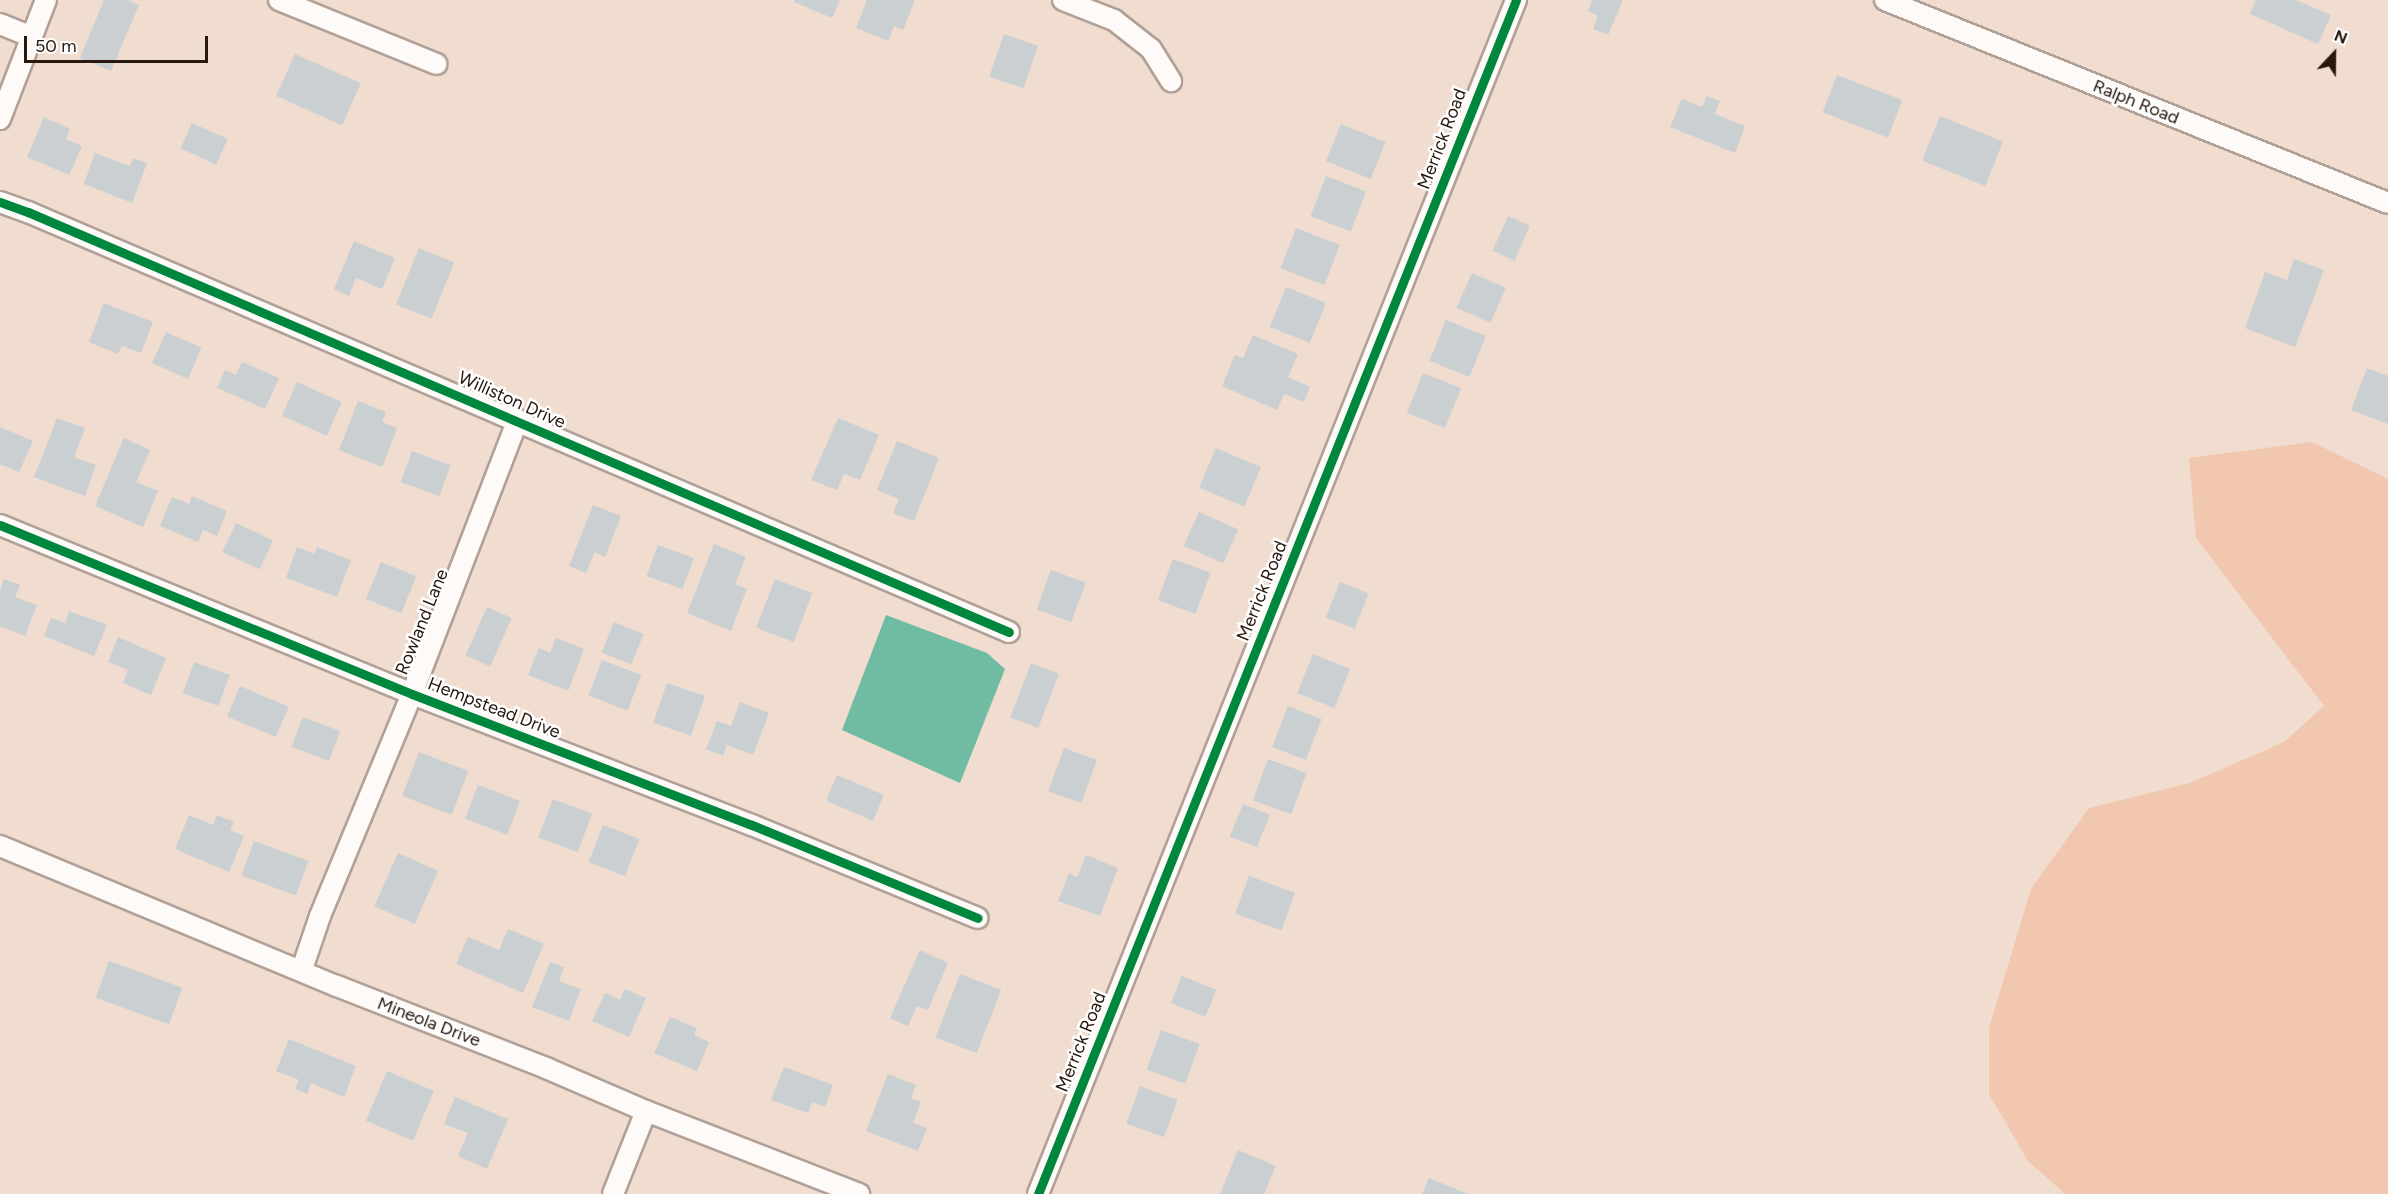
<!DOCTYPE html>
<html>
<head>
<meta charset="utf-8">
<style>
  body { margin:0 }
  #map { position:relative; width:2388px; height:1194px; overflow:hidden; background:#f1dcd0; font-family:Figtree,sans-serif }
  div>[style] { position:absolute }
  .green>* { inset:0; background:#f2c7af }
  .water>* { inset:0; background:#70bca2 }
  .building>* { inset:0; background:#cacfd1; transform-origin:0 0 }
  .roads { filter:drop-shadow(2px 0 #b1a096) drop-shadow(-2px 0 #b1a096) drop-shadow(0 2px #b1a096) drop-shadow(0 -2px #b1a096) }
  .minor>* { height:20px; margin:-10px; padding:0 10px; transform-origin:10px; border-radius:10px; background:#fdfaf8 }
  .cycleway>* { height:9px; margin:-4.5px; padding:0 4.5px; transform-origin:4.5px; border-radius:4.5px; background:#00873e }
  span { translate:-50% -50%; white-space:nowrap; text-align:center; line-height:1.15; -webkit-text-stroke:5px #fff; paint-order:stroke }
  .street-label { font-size:18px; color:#27170d }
  .north { position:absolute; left:2304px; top:24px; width:60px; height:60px; -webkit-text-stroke:4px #fff; paint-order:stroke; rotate:22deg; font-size:16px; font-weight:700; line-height:24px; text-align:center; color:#27170d }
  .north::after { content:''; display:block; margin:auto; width:21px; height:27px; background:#27170d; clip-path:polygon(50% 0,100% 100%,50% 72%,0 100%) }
  .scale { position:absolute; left:24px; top:36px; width:184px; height:27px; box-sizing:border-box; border:3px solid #27170d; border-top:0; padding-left:8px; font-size:18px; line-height:21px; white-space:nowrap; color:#27170d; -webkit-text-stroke:4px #fff; paint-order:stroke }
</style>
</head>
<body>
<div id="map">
  <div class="green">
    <div style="clip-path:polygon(2312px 442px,2388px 479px,2388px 1194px,2065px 1194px,2028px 1161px,1989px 1094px,1989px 1028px,2031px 889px,2089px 808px,2190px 783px,2284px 742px,2324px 706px,2196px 538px,2189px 458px)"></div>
  </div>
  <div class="water">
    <div style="clip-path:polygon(886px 615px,987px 653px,1005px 669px,960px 783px,842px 730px)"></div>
  </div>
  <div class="building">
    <div style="clip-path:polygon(104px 0,128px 0,139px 5px,111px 71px,80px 58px)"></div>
    <div style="clip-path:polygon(795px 0,840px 0,832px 18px,794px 2px)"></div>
    <div style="clip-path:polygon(867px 0,915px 0,903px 30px,894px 26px,888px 41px,856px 28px)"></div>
    <div style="clip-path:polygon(1592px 0,1623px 0,1608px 35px,1593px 29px,1598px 16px,1588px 11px)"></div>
    <div style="clip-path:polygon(2256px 0,2296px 0,2331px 15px,2318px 44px,2250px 14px)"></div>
    <div style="left:1004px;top:34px;width:36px;height:45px;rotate:19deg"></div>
    <div style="left:295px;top:54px;width:72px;height:46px;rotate:24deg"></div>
    <div style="left:1837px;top:75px;width:70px;height:40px;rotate:21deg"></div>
    <div style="clip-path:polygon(1707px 96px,1720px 101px,1715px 114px,1745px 126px,1735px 153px,1670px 127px,1682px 99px,1702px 107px)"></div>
    <div style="left:1940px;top:116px;width:68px;height:48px;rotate:22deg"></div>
    <div style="clip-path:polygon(44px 117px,70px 129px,66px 139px,82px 146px,69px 175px,27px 157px)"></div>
    <div style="left:192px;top:123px;width:39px;height:28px;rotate:24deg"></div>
    <div style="left:1341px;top:124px;width:48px;height:40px;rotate:22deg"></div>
    <div style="clip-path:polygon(95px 153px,130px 166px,133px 158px,147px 163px,132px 203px,84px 184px)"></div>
    <div style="left:1326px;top:176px;width:43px;height:43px;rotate:21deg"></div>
    <div style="left:1508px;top:216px;width:24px;height:38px;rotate:24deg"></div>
    <div style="left:1296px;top:228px;width:47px;height:43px;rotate:21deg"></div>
    <div style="clip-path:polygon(354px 241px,395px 258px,382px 289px,356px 278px,349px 296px,334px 289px)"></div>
    <div style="left:419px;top:248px;width:38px;height:61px;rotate:22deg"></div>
    <div style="clip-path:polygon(2294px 259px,2324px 270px,2295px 347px,2245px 328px,2265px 272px,2287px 280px)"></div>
    <div style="left:1472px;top:273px;width:37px;height:38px;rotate:24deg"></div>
    <div style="left:1286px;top:287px;width:43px;height:43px;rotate:22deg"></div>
    <div style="clip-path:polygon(104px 303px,153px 322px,141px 353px,122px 346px,118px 354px,89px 342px)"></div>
    <div style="left:1446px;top:320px;width:43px;height:44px;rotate:22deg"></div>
    <div style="left:166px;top:332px;width:39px;height:34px;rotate:24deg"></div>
    <div style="clip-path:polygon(1253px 335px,1298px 354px,1288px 377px,1310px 387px,1304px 402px,1284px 394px,1277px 410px,1222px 386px,1235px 355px,1243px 358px)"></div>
    <div style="clip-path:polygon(242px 362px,279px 378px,265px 409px,217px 388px,225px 370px,236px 375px)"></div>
    <div style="clip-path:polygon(2367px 368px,2388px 376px,2388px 424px,2351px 410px)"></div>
    <div style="left:1423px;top:373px;width:41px;height:43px;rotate:22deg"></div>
    <div style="left:297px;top:382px;width:49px;height:37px;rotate:24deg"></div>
    <div style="clip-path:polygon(358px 401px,386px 412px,382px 422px,397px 428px,382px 467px,339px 450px)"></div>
    <div style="clip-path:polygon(57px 418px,85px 428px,74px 457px,96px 465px,85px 496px,34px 477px)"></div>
    <div style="clip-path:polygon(838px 418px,879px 435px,860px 480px,844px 474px,837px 490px,811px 480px)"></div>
    <div style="clip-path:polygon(0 427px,33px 441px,19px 472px,0 464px)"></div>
    <div style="clip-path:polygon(124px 438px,150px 450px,136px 482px,158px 491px,143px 527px,95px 506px)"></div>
    <div style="clip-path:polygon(897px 441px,939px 458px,914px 521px,893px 513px,899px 499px,877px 490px)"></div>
    <div style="left:1216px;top:448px;width:49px;height:43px;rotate:23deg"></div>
    <div style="left:412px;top:451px;width:41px;height:33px;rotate:20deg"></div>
    <div style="clip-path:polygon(192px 496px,227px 511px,217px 536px,203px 530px,198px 542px,160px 526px,172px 497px,189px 504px)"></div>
    <div style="clip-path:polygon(593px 505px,621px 516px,605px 557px,595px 552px,586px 573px,569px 566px)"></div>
    <div style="left:1199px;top:512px;width:43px;height:37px;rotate:24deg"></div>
    <div style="left:236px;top:523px;width:41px;height:32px;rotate:25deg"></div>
    <div style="clip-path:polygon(714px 544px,746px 557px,735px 584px,747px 589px,731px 631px,687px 613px)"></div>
    <div style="left:658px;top:545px;width:38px;height:33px;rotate:20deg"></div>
    <div style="clip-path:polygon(297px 547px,314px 554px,317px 547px,351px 560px,337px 597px,286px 578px)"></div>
    <div style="left:1173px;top:559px;width:40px;height:44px;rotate:20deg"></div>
    <div style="left:381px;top:562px;width:38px;height:40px;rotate:22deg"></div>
    <div style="left:1051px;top:570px;width:37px;height:42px;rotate:20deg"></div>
    <div style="clip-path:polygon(4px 579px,20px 585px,15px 597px,37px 605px,25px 636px,0 626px,0 590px)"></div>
    <div style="left:775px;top:579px;width:40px;height:52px;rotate:21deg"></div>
    <div style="left:1340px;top:582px;width:31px;height:38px;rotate:22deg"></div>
    <div style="left:487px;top:607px;width:27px;height:53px;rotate:24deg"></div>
    <div style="clip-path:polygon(69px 611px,107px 625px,94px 656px,44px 636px,51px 618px,65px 623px)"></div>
    <div style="left:614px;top:622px;width:32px;height:33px;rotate:22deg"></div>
    <div style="clip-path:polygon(118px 637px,166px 658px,151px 695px,123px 683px,128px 670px,108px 662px)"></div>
    <div style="clip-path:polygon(556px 638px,584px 649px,568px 691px,528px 675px,539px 648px,550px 653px)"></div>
    <div style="left:1313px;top:654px;width:40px;height:42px;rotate:22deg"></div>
    <div style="left:602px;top:660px;width:42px;height:38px;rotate:21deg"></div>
    <div style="left:194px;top:662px;width:38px;height:33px;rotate:20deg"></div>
    <div style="left:1031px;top:663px;width:30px;height:58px;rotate:21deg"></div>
    <div style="left:667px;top:683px;width:40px;height:42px;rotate:19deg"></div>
    <div style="left:240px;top:686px;width:53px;height:33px;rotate:23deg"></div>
    <div style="clip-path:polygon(740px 702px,769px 713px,753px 755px,727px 745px,723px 756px,706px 749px,717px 721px,731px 726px)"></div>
    <div style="left:1288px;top:706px;width:36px;height:44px;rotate:21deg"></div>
    <div style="left:303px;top:717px;width:40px;height:32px;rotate:21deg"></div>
    <div style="left:1064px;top:748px;width:35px;height:46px;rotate:20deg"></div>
    <div style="left:419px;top:752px;width:53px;height:47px;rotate:21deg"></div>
    <div style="left:1268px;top:759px;width:41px;height:44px;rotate:20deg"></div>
    <div style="left:837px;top:775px;width:51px;height:28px;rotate:23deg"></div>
    <div style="left:478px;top:785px;width:45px;height:36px;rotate:21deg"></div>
    <div style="left:553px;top:799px;width:42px;height:41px;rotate:21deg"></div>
    <div style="left:1243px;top:804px;width:29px;height:35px;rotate:22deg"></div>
    <div style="clip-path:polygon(189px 815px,213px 825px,217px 815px,234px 822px,230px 830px,244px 836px,229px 872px,175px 849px)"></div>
    <div style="left:603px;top:825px;width:39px;height:40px;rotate:21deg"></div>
    <div style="left:254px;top:841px;width:58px;height:37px;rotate:20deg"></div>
    <div style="left:398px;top:853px;width:44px;height:58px;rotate:24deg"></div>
    <div style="clip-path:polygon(1086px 855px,1118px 868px,1100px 916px,1058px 901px,1069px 873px,1077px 877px)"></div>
    <div style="left:1249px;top:876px;width:49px;height:40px;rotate:20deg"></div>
    <div style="clip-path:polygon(508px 929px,544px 944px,523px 993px,456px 964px,468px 937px,499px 950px)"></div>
    <div style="clip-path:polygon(920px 950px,948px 963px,928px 1010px,917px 1006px,908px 1026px,890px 1018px)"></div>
    <div style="left:109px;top:961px;width:78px;height:39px;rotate:20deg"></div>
    <div style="clip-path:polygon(550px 962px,564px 967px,559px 981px,581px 989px,569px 1021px,532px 1007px)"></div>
    <div style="left:960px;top:974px;width:44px;height:68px;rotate:21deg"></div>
    <div style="left:1182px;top:976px;width:37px;height:29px;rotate:22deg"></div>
    <div style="clip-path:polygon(625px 989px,646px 998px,629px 1037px,592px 1021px,605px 993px,620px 1000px)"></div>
    <div style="clip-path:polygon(670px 1017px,697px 1028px,694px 1035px,709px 1042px,697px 1071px,654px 1053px)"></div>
    <div style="left:1161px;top:1030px;width:41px;height:42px;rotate:20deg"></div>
    <div style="clip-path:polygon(289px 1039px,356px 1066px,344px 1097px,311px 1083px,307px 1094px,295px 1089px,299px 1080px,276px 1071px)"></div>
    <div style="clip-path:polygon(784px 1067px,833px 1085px,825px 1107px,812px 1102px,808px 1113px,771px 1100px)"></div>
    <div style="left:387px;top:1071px;width:51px;height:54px;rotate:23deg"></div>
    <div style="clip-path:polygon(888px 1074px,916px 1085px,911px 1098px,921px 1102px,913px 1123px,927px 1128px,918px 1151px,866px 1131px)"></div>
    <div style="left:1140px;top:1086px;width:40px;height:40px;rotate:20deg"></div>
    <div style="clip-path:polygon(455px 1097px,508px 1119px,487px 1169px,458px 1156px,468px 1133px,444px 1124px)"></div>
    <div style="clip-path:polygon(1238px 1150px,1276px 1166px,1264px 1194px,1220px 1194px)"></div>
    <div style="clip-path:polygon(1429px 1178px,1468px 1194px,1422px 1194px)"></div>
  </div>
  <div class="roads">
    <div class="minor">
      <div style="left:279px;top:0;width:170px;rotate:22.1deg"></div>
      <div style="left:1063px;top:0;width:55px;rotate:21.4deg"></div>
      <div style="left:1114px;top:20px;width:47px;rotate:38.1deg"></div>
      <div style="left:1151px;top:49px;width:38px;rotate:58deg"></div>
      <div style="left:1885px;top:0;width:542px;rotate:21.98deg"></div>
      <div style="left:0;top:24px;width:32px;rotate:22deg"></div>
      <div style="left:0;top:119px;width:128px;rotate:-68.9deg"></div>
      <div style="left:0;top:202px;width:30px;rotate:20deg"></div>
      <div style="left:28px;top:212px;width:1067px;rotate:23.18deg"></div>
      <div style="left:0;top:525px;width:445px;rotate:22.3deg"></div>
      <div style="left:412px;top:694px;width:364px;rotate:21.1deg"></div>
      <div style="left:752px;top:825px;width:244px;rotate:22.4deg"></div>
      <div style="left:0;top:846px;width:365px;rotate:22.6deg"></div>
      <div style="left:337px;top:986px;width:225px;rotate:21.4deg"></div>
      <div style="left:546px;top:1068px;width:109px;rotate:23.3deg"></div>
      <div style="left:646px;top:1111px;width:229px;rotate:21.3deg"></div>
      <div style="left:302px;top:969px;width:56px;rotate:-71.2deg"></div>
      <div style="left:320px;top:916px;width:240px;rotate:-67.5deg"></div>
      <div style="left:412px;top:694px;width:294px;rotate:-68.9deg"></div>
      <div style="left:613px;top:1194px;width:89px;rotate:-68.3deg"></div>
      <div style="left:1038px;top:1194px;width:1286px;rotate:-68.18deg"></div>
    </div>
  </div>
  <div class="cycleway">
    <div style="left:0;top:202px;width:30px;rotate:20deg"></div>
    <div style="left:28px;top:212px;width:1067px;rotate:23.18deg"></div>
    <div style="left:0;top:525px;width:445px;rotate:22.3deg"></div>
    <div style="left:412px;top:694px;width:364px;rotate:21.1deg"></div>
    <div style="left:752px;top:825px;width:244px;rotate:22.4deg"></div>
    <div style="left:1038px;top:1194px;width:1286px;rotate:-68.18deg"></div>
  </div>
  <div class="street-label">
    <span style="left:2136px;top:102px;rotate:22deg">Ralph Road</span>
    <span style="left:1442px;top:139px;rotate:-69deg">Merrick Road</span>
    <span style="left:512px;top:400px;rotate:24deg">Williston Drive</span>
    <span style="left:1262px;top:591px;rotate:-68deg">Merrick Road</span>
    <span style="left:422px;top:622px;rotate:-68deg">Rowland Lane</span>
    <span style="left:494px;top:708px;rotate:21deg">Hempstead Drive</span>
    <span style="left:429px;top:1022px;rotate:21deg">Mineola Drive</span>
    <span style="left:1081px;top:1042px;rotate:-68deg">Merrick Road</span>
  </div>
  <div class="north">N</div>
  <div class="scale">50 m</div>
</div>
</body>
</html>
